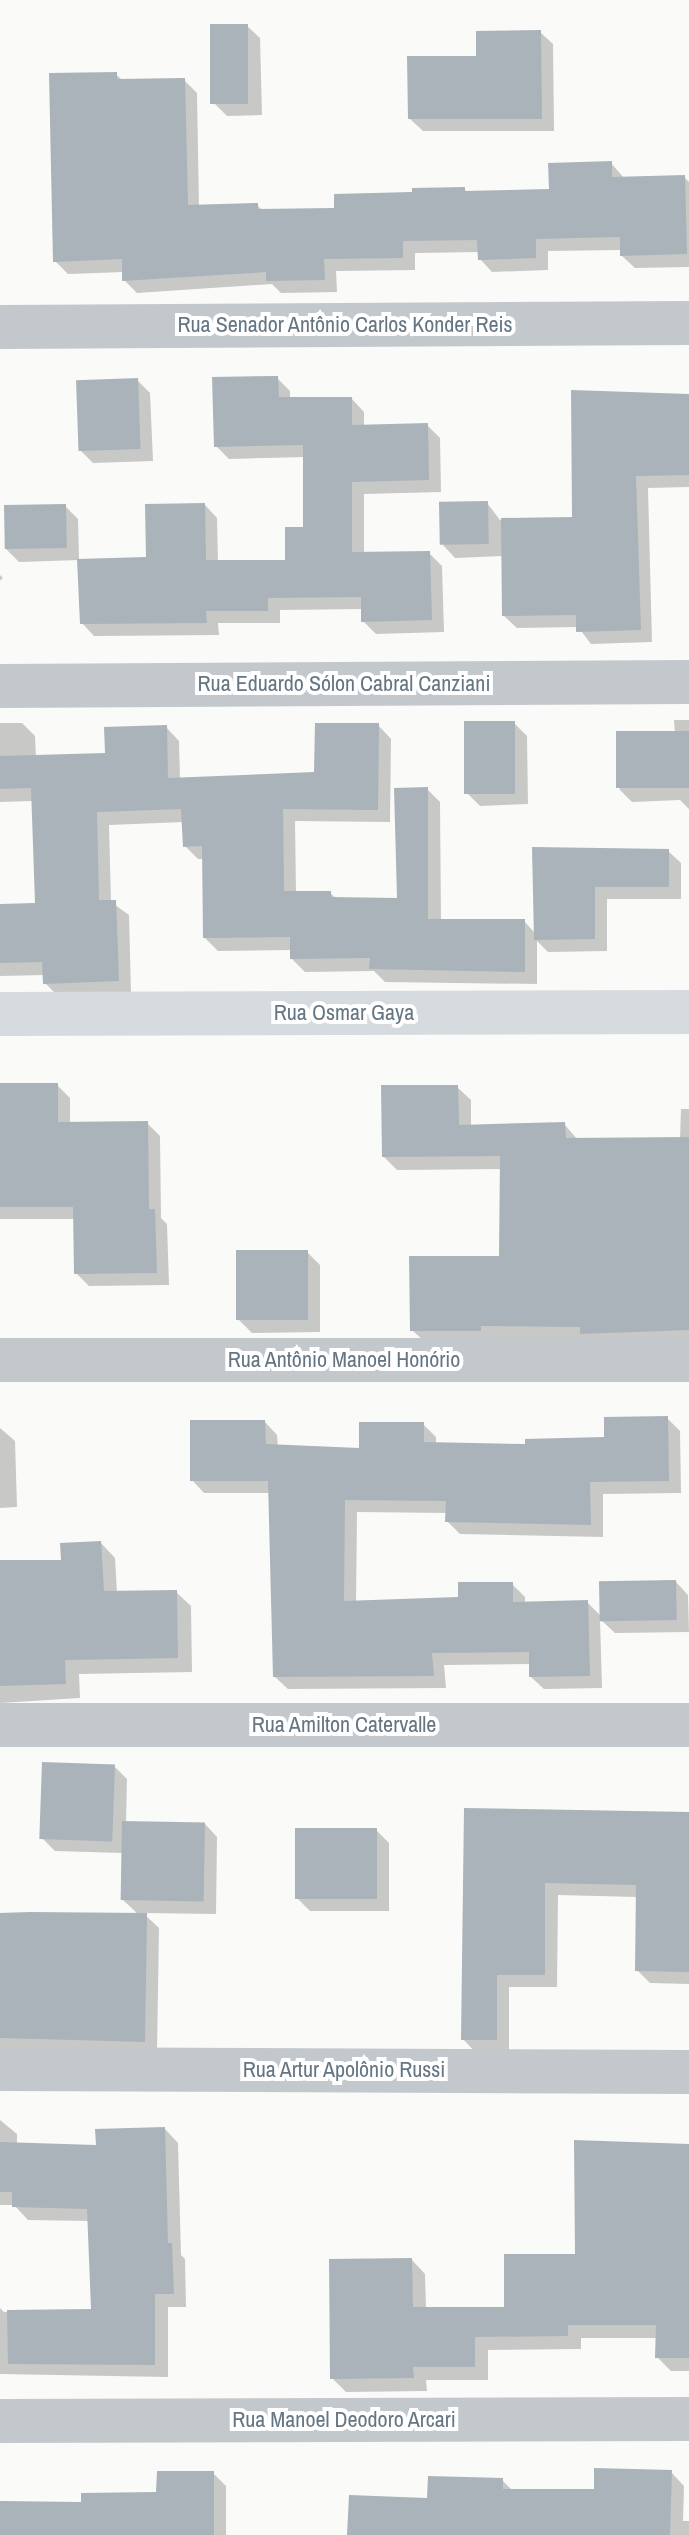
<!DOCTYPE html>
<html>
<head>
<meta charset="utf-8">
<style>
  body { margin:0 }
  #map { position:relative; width:689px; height:2535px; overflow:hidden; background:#fafaf8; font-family:"Archivo Narrow",sans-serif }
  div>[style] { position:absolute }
  .shadow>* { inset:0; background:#0003; transform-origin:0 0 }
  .building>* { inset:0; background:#aab3b9; transform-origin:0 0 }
  .minor>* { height:44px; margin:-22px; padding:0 22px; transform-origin:22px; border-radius:22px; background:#c3c8cc }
  .major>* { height:44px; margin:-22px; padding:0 22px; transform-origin:22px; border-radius:22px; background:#d6dbdf }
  span { translate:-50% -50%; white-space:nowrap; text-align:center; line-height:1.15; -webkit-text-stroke:8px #fff; paint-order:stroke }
  .street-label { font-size:22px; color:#657683 }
</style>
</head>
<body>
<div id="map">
  <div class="shadow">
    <div style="clip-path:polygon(247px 26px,260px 38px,262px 115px,227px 116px,214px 103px)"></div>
    <div style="clip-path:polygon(540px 32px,553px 44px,554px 131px,423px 131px,410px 119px,478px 58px)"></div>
    <div style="clip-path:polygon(116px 74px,123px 81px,184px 80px,197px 93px,199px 207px,257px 205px,263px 211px,336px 210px,414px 194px,464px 189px,468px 193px,551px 191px,611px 163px,624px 178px,684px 177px,689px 182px,689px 267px,635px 268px,622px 256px,622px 250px,548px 251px,548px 270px,492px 272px,480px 259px,480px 252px,415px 253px,415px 270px,336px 271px,337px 292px,281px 293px,272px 284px,137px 293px,124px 280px,124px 272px,68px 274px,55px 261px)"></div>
    <div style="clip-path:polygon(277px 378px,290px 391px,290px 399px,352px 399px,364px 412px,364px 427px,427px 425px,440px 438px,441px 492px,364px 494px,364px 554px,429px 553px,442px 566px,444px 632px,376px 634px,363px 621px,363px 609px,280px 610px,280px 623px,218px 623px,219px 635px,94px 636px,82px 623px,205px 505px,217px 518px,218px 562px,287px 562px,305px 529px,305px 457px,229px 459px,216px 446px)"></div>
    <div style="clip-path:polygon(137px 380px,150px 393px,153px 461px,93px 463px,80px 450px)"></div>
    <div style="clip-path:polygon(689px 395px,689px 487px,648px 488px,652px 642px,591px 644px,578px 627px,517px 628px,504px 616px,503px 556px,455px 558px,443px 545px,487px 503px,500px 520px,574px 519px)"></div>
    <div style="clip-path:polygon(65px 506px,78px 519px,79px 560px,19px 562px,6px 549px)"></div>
    <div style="left:0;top:575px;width:4px;height:64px;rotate:45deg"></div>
    <div style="clip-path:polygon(674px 720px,689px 720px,689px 809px,680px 800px,632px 802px,619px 789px,675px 734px)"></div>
    <div style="clip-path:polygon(0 723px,22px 723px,35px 736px,36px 757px,107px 755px,166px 727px,179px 741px,180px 779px,316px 773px,378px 725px,391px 739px,390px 822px,295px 821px,296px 893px,330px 893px,337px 899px,399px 900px,427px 789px,440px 802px,441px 921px,524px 921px,535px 933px,534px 849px,668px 851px,681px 863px,681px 899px,607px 899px,607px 951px,548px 952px,537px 941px,537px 984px,385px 982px,374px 971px,305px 972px,292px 959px,292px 950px,218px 951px,205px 938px,204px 859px,198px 859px,185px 846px,184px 822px,109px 825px,111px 902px,129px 915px,131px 994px,58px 996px,45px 983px,45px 975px,0 976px,0 906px,37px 905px,34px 801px,0 802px)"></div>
    <div style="clip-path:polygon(514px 723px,527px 736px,528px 804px,480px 806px,467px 793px)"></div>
    <div style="clip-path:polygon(0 1085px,57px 1085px,70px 1098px,70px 1124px,147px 1123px,160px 1136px,161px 1218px,167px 1224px,169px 1285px,89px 1286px,76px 1273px,75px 1219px,0 1219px)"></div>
    <div style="clip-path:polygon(457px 1087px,471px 1100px,471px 1127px,564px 1124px,578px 1140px,680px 1139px,681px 1109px,689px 1109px,689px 1346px,426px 1343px,412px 1330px,502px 1258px,502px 1169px,397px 1170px,384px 1157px)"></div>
    <div style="clip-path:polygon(307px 1252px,320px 1265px,320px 1332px,252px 1333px,239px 1320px)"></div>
    <div style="clip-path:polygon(667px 1418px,680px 1431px,681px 1493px,603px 1494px,603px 1537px,460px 1534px,447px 1521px,448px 1513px,357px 1512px,356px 1603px,460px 1599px,512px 1584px,525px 1597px,525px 1603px,587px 1602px,602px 1617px,676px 1582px,688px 1595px,689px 1632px,615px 1633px,600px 1619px,602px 1688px,544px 1689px,531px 1677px,531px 1664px,444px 1665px,446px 1688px,288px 1689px,275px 1677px,270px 1493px,204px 1493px,192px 1480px,265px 1422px,277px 1435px,278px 1447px,361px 1450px,423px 1424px,436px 1437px,436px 1444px,527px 1446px,606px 1439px)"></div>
    <div style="clip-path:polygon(0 1428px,15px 1441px,17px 1507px,0 1508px)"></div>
    <div style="clip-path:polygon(101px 1543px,115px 1558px,117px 1593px,176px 1592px,191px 1606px,192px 1672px,79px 1674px,80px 1698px,0 1703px,0 1562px,63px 1562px)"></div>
    <div style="clip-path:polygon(114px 1766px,127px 1779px,126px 1823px,205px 1824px,217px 1837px,216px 1914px,143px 1913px,159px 1928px,157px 2054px,0 2050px,0 1915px,139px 1915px,123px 1900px,123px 1853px,55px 1851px,42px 1838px)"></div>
    <div style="clip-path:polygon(466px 1810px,689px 1814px,689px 1984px,650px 1983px,637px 1970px,638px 1897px,558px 1895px,557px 1987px,509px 1987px,509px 2052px,475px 2052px,463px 2039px)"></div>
    <div style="clip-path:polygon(376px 1830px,389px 1843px,389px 1911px,310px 1911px,297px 1898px)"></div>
    <div style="clip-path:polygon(0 2120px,17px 2134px,17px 2144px,98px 2147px,165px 2129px,178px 2143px,181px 2255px,185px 2259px,186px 2307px,168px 2307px,168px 2377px,0 2374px,0 2308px,4px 2312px,93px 2311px,90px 2221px,28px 2220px,14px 2205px,0 2205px)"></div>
    <div style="clip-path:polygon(576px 2142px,689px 2146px,689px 2371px,671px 2371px,657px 2357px,657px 2338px,581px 2338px,581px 2349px,488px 2350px,488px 2380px,426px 2380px,427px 2391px,346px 2392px,332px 2378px,412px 2260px,425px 2274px,426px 2309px,506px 2309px,577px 2256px)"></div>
    <div style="clip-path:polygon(671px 2472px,684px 2486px,683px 2521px,689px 2521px,689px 2535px,349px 2535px,429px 2500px,502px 2480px,513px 2491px,596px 2491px)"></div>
    <div style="clip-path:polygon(213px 2473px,226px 2486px,226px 2535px,0 2535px,0 2503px,83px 2504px,158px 2494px)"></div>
  </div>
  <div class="building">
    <div style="left:210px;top:24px;width:38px;height:80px"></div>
    <div style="clip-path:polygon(541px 30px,542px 119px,408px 119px,407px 56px,476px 56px,476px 31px)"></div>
    <div style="clip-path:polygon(117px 72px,117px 79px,185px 78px,188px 205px,258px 203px,258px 209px,334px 208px,334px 194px,412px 192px,412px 188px,465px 187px,465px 191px,549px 189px,548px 163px,612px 161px,612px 177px,685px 175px,687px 254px,620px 256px,620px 237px,536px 239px,536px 258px,478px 260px,477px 240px,403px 241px,403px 258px,324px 259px,325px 280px,266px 281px,266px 272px,122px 281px,122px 259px,53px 262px,49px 73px)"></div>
    <div style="clip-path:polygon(278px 376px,279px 397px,352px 397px,352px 425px,428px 423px,429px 480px,352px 482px,352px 552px,430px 551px,432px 620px,361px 622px,361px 597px,268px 598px,268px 611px,206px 611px,207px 623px,80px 624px,77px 559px,146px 557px,145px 504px,205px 503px,206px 560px,285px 560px,285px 527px,303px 527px,303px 445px,214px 447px,212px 377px)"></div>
    <div style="left:138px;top:378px;width:71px;height:62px;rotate:88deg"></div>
    <div style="clip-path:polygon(571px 390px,689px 394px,689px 475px,636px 476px,641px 630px,576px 632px,576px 615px,502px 616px,501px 518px,572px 517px)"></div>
    <div style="left:488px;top:501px;width:43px;height:49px;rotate:89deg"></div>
    <div style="left:66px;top:504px;width:44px;height:62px;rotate:89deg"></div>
    <div style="left:464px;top:721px;width:51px;height:73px"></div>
    <div style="clip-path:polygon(315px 723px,379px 723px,378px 810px,283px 809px,284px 891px,331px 891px,331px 897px,397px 898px,394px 788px,428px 787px,428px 919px,525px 919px,525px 972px,369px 969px,370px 958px,290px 959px,290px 937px,203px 938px,202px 846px,183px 847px,181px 809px,97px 812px,99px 900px,116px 900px,119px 981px,43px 984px,42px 962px,0 963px,0 904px,35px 903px,31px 788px,0 789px,0 756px,105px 753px,104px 727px,167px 725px,168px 778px,314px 772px)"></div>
    <div style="left:689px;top:731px;width:57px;height:73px;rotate:90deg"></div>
    <div style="clip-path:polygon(532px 847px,669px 849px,669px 887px,595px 887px,595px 939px,534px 940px)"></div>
    <div style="clip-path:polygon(0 1083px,58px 1083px,58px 1122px,148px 1121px,149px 1209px,155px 1209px,157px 1273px,74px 1274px,73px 1207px,0 1207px)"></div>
    <div style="clip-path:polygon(381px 1085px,458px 1085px,459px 1125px,565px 1122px,566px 1138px,689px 1137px,689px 1330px,580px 1334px,580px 1327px,481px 1326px,481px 1331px,410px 1331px,409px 1256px,499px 1256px,500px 1156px,382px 1157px)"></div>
    <div style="left:308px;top:1250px;width:70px;height:72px;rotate:90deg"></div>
    <div style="clip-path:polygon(668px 1416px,669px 1481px,590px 1482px,591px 1525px,445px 1522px,446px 1501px,345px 1500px,344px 1601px,458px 1597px,458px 1582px,513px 1582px,513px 1602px,588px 1600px,590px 1676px,529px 1677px,529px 1652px,432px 1653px,434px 1676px,273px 1677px,268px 1481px,190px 1481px,190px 1420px,265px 1420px,266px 1444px,359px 1448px,359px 1422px,424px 1422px,424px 1442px,525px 1444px,525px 1439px,604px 1437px,604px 1417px)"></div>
    <div style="clip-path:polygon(101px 1541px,104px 1591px,177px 1590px,178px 1658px,65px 1660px,66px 1684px,0 1686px,0 1560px,61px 1560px,60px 1543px)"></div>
    <div style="left:676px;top:1580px;width:40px;height:77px;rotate:89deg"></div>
    <div style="left:42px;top:1762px;width:73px;height:77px;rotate:2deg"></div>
    <div style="clip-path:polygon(464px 1808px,689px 1812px,689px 1972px,635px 1971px,636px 1885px,545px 1883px,545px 1975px,497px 1975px,497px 2040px,461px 2040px)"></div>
    <div style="left:122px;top:1821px;width:83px;height:79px;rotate:1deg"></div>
    <div style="left:295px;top:1828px;width:82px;height:71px"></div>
    <div style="clip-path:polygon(30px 1912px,147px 1913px,145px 2042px,0 2038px,0 1913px)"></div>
    <div style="clip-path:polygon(165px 2127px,168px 2243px,172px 2243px,174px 2294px,155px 2294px,155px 2365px,8px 2364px,7px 2310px,91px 2309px,87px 2209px,12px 2207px,12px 2192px,0 2192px,0 2142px,96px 2145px,95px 2129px)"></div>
    <div style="clip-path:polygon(574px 2140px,689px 2144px,689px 2358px,655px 2358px,656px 2325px,568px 2325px,568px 2336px,475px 2337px,475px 2367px,413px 2367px,414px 2378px,330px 2379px,329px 2259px,412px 2258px,413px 2307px,504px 2307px,504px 2254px,575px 2254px)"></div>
    <div style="clip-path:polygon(594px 2468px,672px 2470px,670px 2535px,347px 2535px,349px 2495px,427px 2498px,428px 2476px,503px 2478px,503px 2489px,594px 2489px)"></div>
    <div style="clip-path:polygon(157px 2471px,214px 2471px,214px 2535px,0 2535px,0 2501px,81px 2502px,81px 2493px,156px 2492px)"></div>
  </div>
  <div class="minor">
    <div style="left:0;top:327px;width:689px;rotate:-0.33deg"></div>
    <div style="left:0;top:686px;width:689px;rotate:-0.33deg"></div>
    <div style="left:0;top:1360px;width:689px"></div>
    <div style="left:0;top:1725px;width:689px"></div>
    <div style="left:0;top:2069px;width:689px;rotate:0.25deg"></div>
    <div style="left:0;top:2421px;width:689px;rotate:-0.17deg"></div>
  </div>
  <div class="major">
    <div style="left:0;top:1014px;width:689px;rotate:-0.17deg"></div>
  </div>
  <div class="street-label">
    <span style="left:345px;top:325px">Rua Senador Antônio Carlos Konder Reis</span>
    <span style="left:344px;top:684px">Rua Eduardo Sólon Cabral Canziani</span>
    <span style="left:344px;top:1013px">Rua Osmar Gaya</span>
    <span style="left:344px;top:1360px">Rua Antônio Manoel Honório</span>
    <span style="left:344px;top:1725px">Rua Amilton Catervalle</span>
    <span style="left:344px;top:2070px">Rua Artur Apolônio Russi</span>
    <span style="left:344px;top:2420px">Rua Manoel Deodoro Arcari</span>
  </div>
</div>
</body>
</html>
